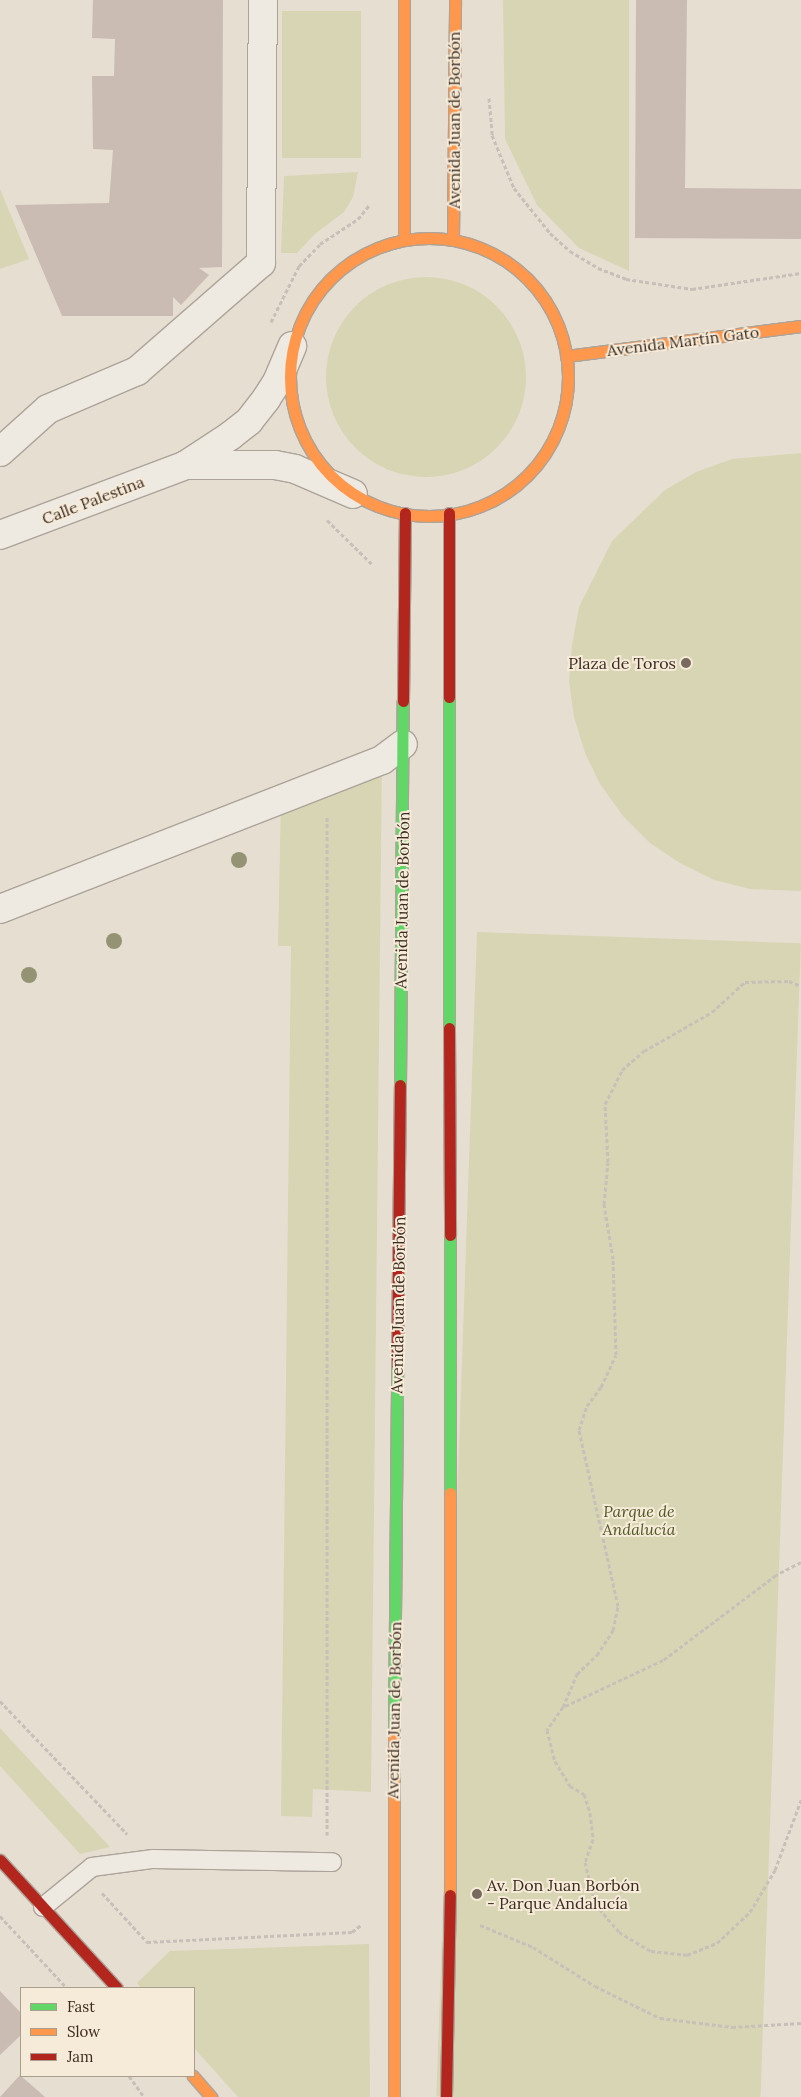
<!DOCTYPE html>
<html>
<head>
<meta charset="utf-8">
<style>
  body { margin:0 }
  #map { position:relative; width:801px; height:2097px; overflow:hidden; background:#e6ded1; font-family:Lora,serif }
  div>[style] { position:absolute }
  .green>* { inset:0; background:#d8d5b4; transform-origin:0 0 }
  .round { border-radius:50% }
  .building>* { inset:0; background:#cabcb2 }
  .path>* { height:3px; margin-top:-1.5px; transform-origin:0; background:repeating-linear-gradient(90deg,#c7c0b9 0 4px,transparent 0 6.5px) }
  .roads { filter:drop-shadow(1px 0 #aca399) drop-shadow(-1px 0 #aca399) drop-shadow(0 1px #aca399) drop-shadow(0 -1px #aca399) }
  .lane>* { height:18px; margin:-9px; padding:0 9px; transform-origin:9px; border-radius:9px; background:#eeeae2 }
  .street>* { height:28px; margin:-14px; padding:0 14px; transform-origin:14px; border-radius:14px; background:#eeeae2 }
  .fast>* { height:11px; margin:-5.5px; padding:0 5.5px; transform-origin:5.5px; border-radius:5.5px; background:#63d668 }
  .slow>* { height:11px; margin:-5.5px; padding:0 5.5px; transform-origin:5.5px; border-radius:5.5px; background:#ff974d }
  .slow>.ring { margin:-5.5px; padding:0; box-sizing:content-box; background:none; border:11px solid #ff974d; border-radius:50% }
  .jam>* { height:11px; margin:-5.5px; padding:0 5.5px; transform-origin:5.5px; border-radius:5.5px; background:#b3261e }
  .trees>* { width:16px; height:16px; margin:-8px; border-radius:50%; background:#949474 }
  .dots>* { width:14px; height:14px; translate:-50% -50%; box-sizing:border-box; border:2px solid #f6ebd8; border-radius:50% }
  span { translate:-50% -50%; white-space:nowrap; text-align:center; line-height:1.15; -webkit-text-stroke:4px #f6ebd8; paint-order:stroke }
  .street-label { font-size:16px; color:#3c2b20 }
  .poi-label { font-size:16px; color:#3c2b20 }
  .right { translate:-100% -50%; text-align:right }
  .left { translate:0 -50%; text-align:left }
  .park-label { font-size:16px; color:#515827; font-style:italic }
  .legend { position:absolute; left:20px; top:1987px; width:175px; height:90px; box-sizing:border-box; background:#f6ebd8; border:1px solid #ac9e8e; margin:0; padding:6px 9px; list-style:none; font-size:15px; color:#3c2b20 }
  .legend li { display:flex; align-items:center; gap:10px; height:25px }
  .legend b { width:25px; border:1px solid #ac9e8e }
</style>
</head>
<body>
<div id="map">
  <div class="green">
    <div style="clip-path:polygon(503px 0,629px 0,629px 271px,579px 248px,537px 205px,505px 139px)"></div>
    <div style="left:361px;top:11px;width:147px;height:79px;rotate:90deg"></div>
    <div style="clip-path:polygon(358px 172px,353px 197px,344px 212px,315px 234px,297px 253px,281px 253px,284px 176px)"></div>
    <div style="clip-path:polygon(0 189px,29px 259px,0 269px)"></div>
    <div class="round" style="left:326px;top:277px;width:200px;height:200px"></div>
    <div style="clip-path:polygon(801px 453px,801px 891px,750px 889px,714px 880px,680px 863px,650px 843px,623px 816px,600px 784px,585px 753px,574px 717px,569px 681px,572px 645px,579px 607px,612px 541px,665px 490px,696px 472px,732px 459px)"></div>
    <div style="clip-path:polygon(382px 760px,371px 1792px,313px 1789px,312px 1817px,281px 1816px,291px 946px,278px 946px,281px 800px)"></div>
    <div style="left:477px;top:932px;width:324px;height:1165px;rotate:2deg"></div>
    <div style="clip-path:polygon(0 1728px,110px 1847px,80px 1854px,0 1766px)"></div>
    <div style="clip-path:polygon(369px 1944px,370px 2097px,238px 2097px,194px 2048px,194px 1988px,141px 1988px,137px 1983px,170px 1951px)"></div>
  </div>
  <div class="building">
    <div style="clip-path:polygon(93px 0,223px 0,222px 267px,199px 268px,209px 275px,181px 305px,173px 297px,173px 316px,62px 316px,15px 205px,109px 203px,113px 150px,93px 149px,92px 76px,114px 76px,115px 39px,92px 38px)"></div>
    <div style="clip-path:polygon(636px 0,687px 0,685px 188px,801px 189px,801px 239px,635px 238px)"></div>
    <div style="clip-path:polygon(0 1991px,21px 2013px,21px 2035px,0 2055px)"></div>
    <div style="clip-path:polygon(21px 2074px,21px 2076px,45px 2097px,0 2097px)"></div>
  </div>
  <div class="path">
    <div style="left:489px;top:98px;width:37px;rotate:85deg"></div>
    <div style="left:492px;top:135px;width:57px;rotate:67.5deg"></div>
    <div style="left:514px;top:188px;width:58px;rotate:51.3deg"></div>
    <div style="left:550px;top:233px;width:27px;rotate:42deg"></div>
    <div style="left:570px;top:251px;width:33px;rotate:31deg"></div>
    <div style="left:598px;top:268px;width:30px;rotate:21deg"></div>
    <div style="left:626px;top:279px;width:67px;rotate:8.6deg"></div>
    <div style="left:692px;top:289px;width:110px;rotate:-8.4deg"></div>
    <div style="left:271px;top:322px;width:63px;rotate:-63.4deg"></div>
    <div style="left:299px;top:266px;width:30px;rotate:-46deg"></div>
    <div style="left:320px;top:244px;width:45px;rotate:-33.3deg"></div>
    <div style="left:358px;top:219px;width:19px;rotate:-51deg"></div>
    <div style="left:327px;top:520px;width:63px;rotate:44.4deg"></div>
    <div style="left:801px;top:1562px;width:28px;rotate:153deg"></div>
    <div style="left:776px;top:1575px;width:141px;rotate:143deg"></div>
    <div style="left:663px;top:1660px;width:110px;rotate:154.8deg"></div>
    <div style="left:563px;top:1707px;width:28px;rotate:125deg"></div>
    <div style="left:547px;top:1730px;width:32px;rotate:76deg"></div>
    <div style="left:555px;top:1761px;width:29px;rotate:59deg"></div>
    <div style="left:570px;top:1786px;width:16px;rotate:30deg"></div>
    <div style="left:584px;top:1794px;width:20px;rotate:72deg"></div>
    <div style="left:590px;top:1813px;width:26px;rotate:83deg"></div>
    <div style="left:593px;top:1839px;width:24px;rotate:109deg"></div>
    <div style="left:585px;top:1862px;width:43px;rotate:76.6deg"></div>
    <div style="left:595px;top:1904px;width:37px;rotate:49deg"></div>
    <div style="left:619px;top:1932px;width:37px;rotate:31deg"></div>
    <div style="left:651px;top:1951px;width:36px;rotate:6deg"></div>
    <div style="left:687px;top:1955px;width:32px;rotate:-22deg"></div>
    <div style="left:717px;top:1943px;width:45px;rotate:-43.2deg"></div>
    <div style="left:750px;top:1912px;width:49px;rotate:-59.2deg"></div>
    <div style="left:775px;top:1870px;width:75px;rotate:-69.6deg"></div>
    <div style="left:0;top:1701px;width:184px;rotate:46.3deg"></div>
    <div style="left:563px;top:1707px;width:36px;rotate:-67deg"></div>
    <div style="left:577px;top:1674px;width:28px;rotate:-44deg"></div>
    <div style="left:597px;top:1655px;width:30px;rotate:-57deg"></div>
    <div style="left:613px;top:1630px;width:25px;rotate:-78deg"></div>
    <div style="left:618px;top:1606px;width:180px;rotate:-102.5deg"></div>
    <div style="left:579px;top:1430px;width:25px;rotate:-72deg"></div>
    <div style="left:587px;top:1406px;width:24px;rotate:-54deg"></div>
    <div style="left:601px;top:1387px;width:35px;rotate:-65deg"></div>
    <div style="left:616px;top:1355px;width:96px;rotate:-91.8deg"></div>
    <div style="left:613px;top:1259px;width:56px;rotate:-99.3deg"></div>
    <div style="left:604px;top:1204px;width:42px;rotate:-84.6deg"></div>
    <div style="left:608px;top:1162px;width:58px;rotate:-93deg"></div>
    <div style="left:605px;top:1104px;width:38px;rotate:-63deg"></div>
    <div style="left:622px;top:1070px;width:29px;rotate:-41deg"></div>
    <div style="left:644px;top:1051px;width:78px;rotate:-29.8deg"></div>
    <div style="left:712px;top:1012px;width:45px;rotate:-42.3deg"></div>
    <div style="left:745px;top:982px;width:44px;rotate:-1.3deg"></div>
    <div style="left:789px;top:981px;width:13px;rotate:23deg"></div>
    <div style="left:327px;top:1835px;width:1019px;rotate:-90deg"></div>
    <div style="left:102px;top:1893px;width:67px;rotate:47.4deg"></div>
    <div style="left:147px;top:1942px;width:205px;rotate:-2.8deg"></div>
    <div style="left:352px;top:1932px;width:11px;rotate:-38deg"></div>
    <div style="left:0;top:1916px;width:98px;rotate:47.1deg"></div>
    <div style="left:480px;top:1925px;width:57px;rotate:22.5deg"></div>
    <div style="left:533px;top:1947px;width:73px;rotate:32.2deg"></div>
    <div style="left:595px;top:1986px;width:72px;rotate:26.2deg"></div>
    <div style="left:660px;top:2018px;width:73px;rotate:7.1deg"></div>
    <div style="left:732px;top:2027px;width:69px;rotate:-3.3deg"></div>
    <div style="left:129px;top:2076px;width:26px;rotate:54deg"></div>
  </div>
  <div class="roads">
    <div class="lane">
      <div style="left:43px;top:1907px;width:63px;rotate:-39.2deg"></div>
      <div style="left:92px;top:1867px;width:62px;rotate:-7.5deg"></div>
      <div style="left:153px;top:1859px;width:179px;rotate:1deg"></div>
    </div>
    <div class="street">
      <div style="left:0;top:452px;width:64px;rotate:-41.9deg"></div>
      <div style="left:48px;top:409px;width:97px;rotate:-23.1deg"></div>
      <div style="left:137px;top:371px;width:164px;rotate:-41.1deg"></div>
      <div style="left:261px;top:263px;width:263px;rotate:-89.6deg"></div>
      <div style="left:186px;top:465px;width:89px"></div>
      <div style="left:275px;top:465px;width:20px;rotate:11deg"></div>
      <div style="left:295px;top:469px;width:63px;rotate:23.3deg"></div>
      <div style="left:0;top:535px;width:199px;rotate:-20.6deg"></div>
      <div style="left:186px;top:465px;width:53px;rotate:-33.4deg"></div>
      <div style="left:230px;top:436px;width:24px;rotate:-38deg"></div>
      <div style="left:249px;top:421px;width:28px;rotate:-52deg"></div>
      <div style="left:266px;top:399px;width:20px;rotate:-57deg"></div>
      <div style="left:277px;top:382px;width:39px;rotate:-67deg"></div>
      <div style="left:0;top:909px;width:410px;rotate:-21.3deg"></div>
      <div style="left:382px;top:760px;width:26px;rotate:-37deg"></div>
    </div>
    <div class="fast">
      <div style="left:449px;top:697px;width:331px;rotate:90deg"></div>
      <div style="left:400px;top:1085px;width:384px;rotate:-89.6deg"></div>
      <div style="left:450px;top:1235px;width:258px;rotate:90deg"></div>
      <div style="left:394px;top:1732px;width:368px;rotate:-89.5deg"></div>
    </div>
    <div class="slow">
      <div style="left:404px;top:0;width:239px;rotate:90deg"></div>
      <div class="ring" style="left:290px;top:238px;width:267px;height:267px"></div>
      <div style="left:453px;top:239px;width:239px;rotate:-89.5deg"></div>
      <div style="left:566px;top:356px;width:237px;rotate:-7.3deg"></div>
      <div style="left:450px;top:1493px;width:402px;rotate:90deg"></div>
      <div style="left:394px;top:1732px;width:365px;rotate:90deg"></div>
      <div style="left:193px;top:2076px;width:28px;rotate:49deg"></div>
    </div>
    <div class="jam">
      <div style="left:449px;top:513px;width:184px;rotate:90deg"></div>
      <div style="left:403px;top:701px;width:188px;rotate:-89.4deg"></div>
      <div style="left:449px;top:1028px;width:207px;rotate:89.7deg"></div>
      <div style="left:397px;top:1364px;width:279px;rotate:-89.4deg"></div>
      <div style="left:0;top:1860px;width:173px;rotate:47.6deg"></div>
      <div style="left:446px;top:2097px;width:202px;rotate:-88.9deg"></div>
    </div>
  </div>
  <div class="trees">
    <div style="left:239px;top:860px"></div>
    <div style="left:114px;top:941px"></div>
    <div style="left:29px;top:975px"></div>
  </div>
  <div class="dots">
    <div style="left:686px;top:663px;background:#786a5e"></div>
    <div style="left:477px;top:1894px;background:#786a5e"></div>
  </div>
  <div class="street-label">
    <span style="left:454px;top:120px;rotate:-90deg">Avenida Juan de Borbón</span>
    <span style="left:683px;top:341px;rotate:-7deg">Avenida Martín Gato</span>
    <span style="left:93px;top:500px;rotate:-21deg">Calle Palestina</span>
    <span style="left:402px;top:900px;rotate:-89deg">Avenida Juan de Borbón</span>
    <span style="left:398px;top:1305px;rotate:-89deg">Avenida Juan de Borbón</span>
    <span style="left:394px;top:1710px;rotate:-89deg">Avenida Juan de Borbón</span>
  </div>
  <div class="poi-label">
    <span class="right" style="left:676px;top:663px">Plaza de Toros</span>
    <span class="left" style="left:487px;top:1894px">Av. Don Juan Borbón<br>- Parque Andalucía</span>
  </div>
  <div class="park-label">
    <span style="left:639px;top:1520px">Parque de<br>Andalucía</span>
  </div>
  <ul class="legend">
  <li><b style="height:6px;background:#63d668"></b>Fast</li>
  <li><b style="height:6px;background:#ff974d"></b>Slow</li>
  <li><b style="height:6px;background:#b3261e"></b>Jam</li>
  </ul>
</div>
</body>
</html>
